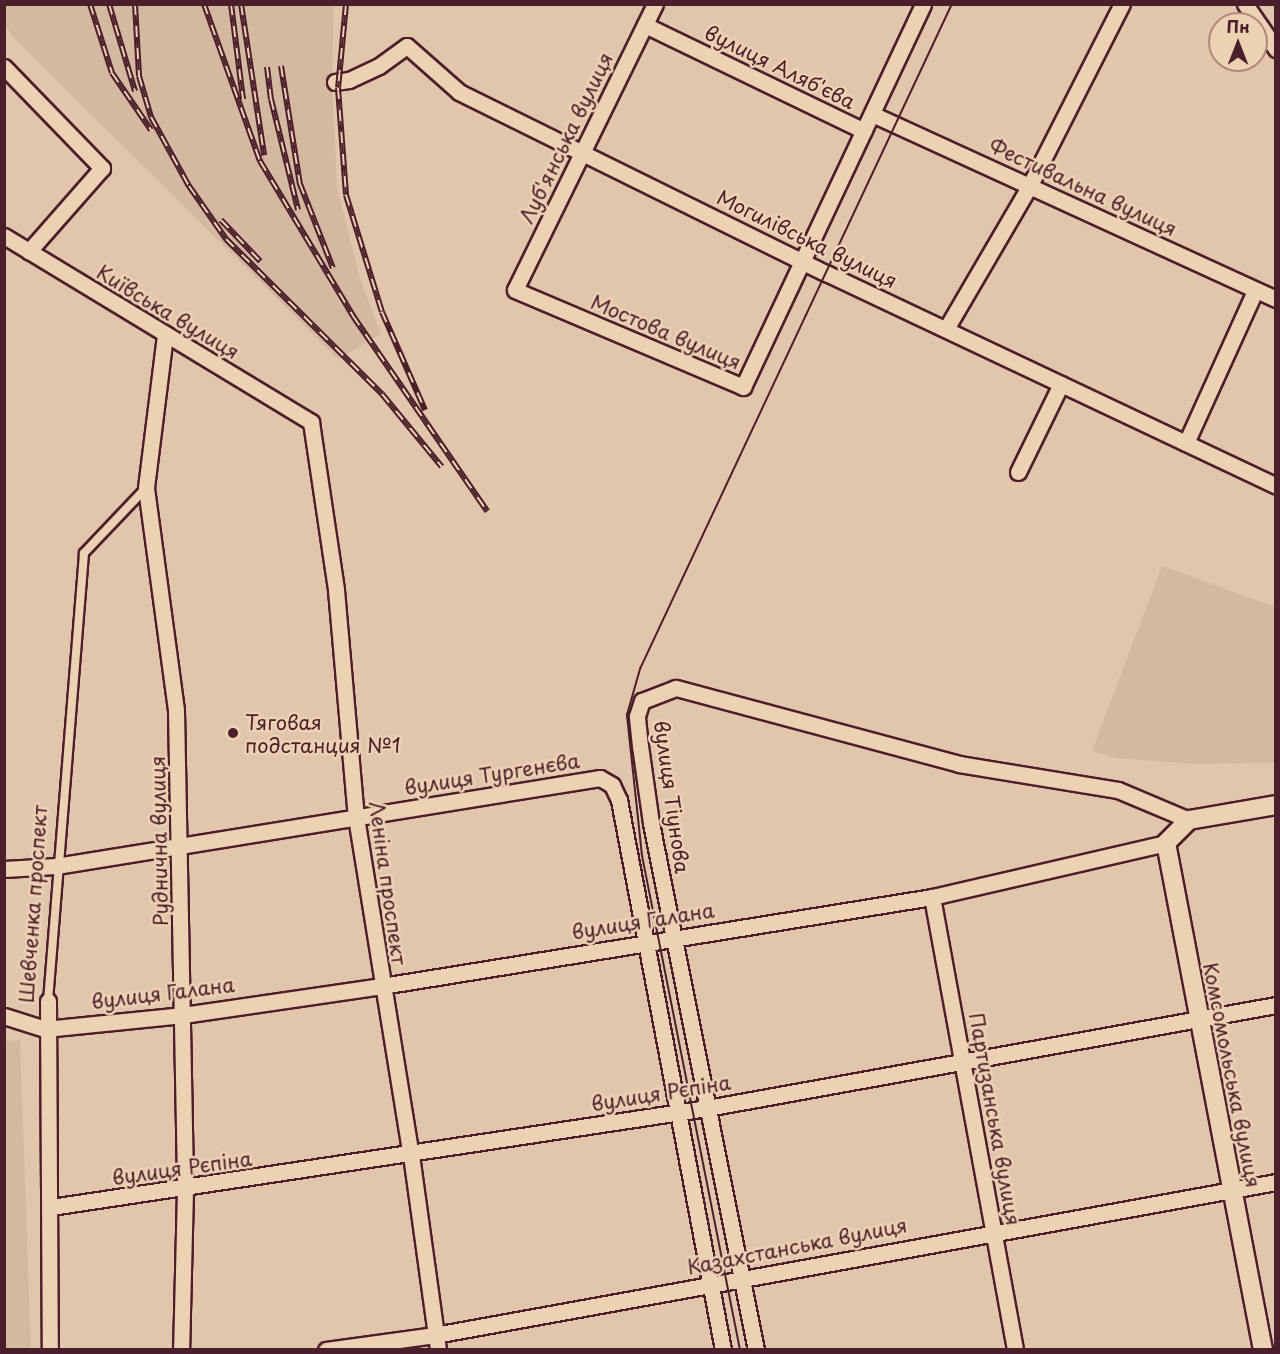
<!DOCTYPE html>
<html>
<head>
<meta charset="utf-8">
<style>
  body { margin:0 }
  #map { position:relative; width:1280px; height:1354px; overflow:hidden; background:#e2c6ab; font-family:"Playpen Sans",sans-serif }
  div>[style] { position:absolute }
  .built>* { inset:0; background:#d5b8a0 }
  .roads { filter:drop-shadow(2px 0 #4a1f2b) drop-shadow(-2px 0 #4a1f2b) drop-shadow(0 2px #4a1f2b) drop-shadow(0 -2px #4a1f2b) }
  .service>* { height:8px; margin:-4px; padding:0 4px; transform-origin:4px; border-radius:4px; background:#ecd1b3 }
  .minor>* { height:15px; margin:-7.5px; padding:0 7.5px; transform-origin:7.5px; border-radius:7.5px; background:#ecd1b3 }
  .tertiary>* { height:18px; margin:-9px; padding:0 9px; transform-origin:9px; border-radius:9px; background:#ecd1b3 }
  .tram>* { height:1.5px; margin:-0.75px; padding:0 0.75px; transform-origin:0.75px; border-radius:0.75px; background:#4a1f2b }
  .rail>* { height:6px; margin-top:-3px; transform-origin:0; background:repeating-linear-gradient(90deg,#ecd1b3 0 11px,#4a1f2b 0 22px); box-sizing:border-box; border-block:2px solid #4a1f2b }
  .dots>* { width:16px; height:16px; translate:-50% -50%; box-sizing:border-box; border:3px solid #ecd1b3; border-radius:50% }
  span { translate:-50% -50%; white-space:nowrap; text-align:center; line-height:1.15; -webkit-text-stroke:5px #ecd1b3; paint-order:stroke }
  .street-label { font-size:20px; color:#4a1f2b }
  .poi-label { font-size:20px; color:#4a1f2b }
  .left { translate:0 -50%; text-align:left }
  .frame { position:absolute; inset:0; border:6px solid #4a1f2b; pointer-events:none }
  .north { position:absolute; left:1208px; top:12px; width:60px; height:60px; box-sizing:border-box; background:#ecd1b3; border:2px solid #ab8a7d; border-radius:50%; rotate:0deg; font-size:16px; font-weight:700; line-height:24px; text-align:center; color:#4a1f2b }
  .north::after { content:''; display:block; margin:auto; width:21px; height:27px; background:#4a1f2b; clip-path:polygon(50% 0,100% 100%,50% 72%,0 100%) }
</style>
</head>
<body>
<div id="map">
  <div class="built">
    <div style="clip-path:polygon(5px 5px,334px 5px,332px 77px,337px 187px,360px 278px,381px 334px,338px 359px,15px 39px,5px 25px)"></div>
    <div style="clip-path:polygon(1162px 566px,1275px 607px,1275px 763px,1195px 764px,1115px 758px,1092px 751px)"></div>
    <div style="clip-path:polygon(20px 1040px,31px 1349px,5px 1349px,4px 1041px)"></div>
  </div>
  <div class="roads">
    <div class="service">
      <div style="left:48px;top:1001px;width:449px;rotate:-85.4deg"></div>
      <div style="left:84px;top:553px;width:88px;rotate:-46.4deg"></div>
    </div>
    <div class="minor">
      <div style="left:655px;top:4px;width:318px;rotate:116.1deg"></div>
      <div style="left:515px;top:290px;width:248px;rotate:23deg"></div>
      <div style="left:743px;top:387px;width:423px;rotate:-64.8deg"></div>
      <div style="left:1245px;top:4px;width:55px;rotate:55.4deg"></div>
      <div style="left:645px;top:25px;width:243px;rotate:25.8deg"></div>
      <div style="left:4px;top:67px;width:141px;rotate:45.9deg"></div>
      <div style="left:102px;top:168px;width:111px;rotate:131.3deg"></div>
      <div style="left:335px;top:82px;width:14px;rotate:-8deg"></div>
      <div style="left:349px;top:80px;width:33px;rotate:-25deg"></div>
      <div style="left:379px;top:66px;width:34px;rotate:-36deg"></div>
      <div style="left:407px;top:46px;width:69px;rotate:41.5deg"></div>
      <div style="left:459px;top:92px;width:409px;rotate:26.3deg"></div>
      <div style="left:826px;top:273px;width:498px;rotate:25.3deg"></div>
      <div style="left:872px;top:114px;width:444px;rotate:24.6deg"></div>
      <div style="left:4px;top:236px;width:359px;rotate:31.2deg"></div>
      <div style="left:311px;top:422px;width:170px;rotate:81.5deg"></div>
      <div style="left:336px;top:590px;width:228px;rotate:85deg"></div>
      <div style="left:356px;top:817px;width:342px;rotate:80.8deg"></div>
      <div style="left:411px;top:1155px;width:197px;rotate:82.1deg"></div>
      <div style="left:946px;top:329px;width:167px;rotate:-59.7deg"></div>
      <div style="left:1030px;top:185px;width:203px;rotate:-63.1deg"></div>
      <div style="left:165px;top:335px;width:154px;rotate:97.1deg"></div>
      <div style="left:146px;top:488px;width:225px;rotate:82.3deg"></div>
      <div style="left:176px;top:711px;width:479px;rotate:88.9deg"></div>
      <div style="left:185px;top:1190px;width:160px;rotate:91.4deg"></div>
      <div style="left:1186px;top:443px;width:167px;rotate:-65.6deg"></div>
      <div style="left:1018px;top:472px;width:98px;rotate:-64deg"></div>
      <div style="left:4px;top:869px;width:52px;rotate:-3.3deg"></div>
      <div style="left:56px;top:866px;width:551px;rotate:-9.19deg"></div>
      <div style="left:600px;top:778px;width:14px;rotate:30deg"></div>
      <div style="left:612px;top:785px;width:17px;rotate:65deg"></div>
      <div style="left:619px;top:800px;width:560px;rotate:79.29deg"></div>
      <div style="left:932px;top:897px;width:461px;rotate:79.6deg"></div>
      <div style="left:48px;top:1001px;width:349px;rotate:89.7deg"></div>
      <div style="left:4px;top:1016px;width:43px;rotate:17.6deg"></div>
      <div style="left:45px;top:1029px;width:139px;rotate:-5.8deg"></div>
      <div style="left:183px;top:1015px;width:201px;rotate:-8.3deg"></div>
      <div style="left:382px;top:986px;width:557px;rotate:-9.19deg"></div>
      <div style="left:932px;top:897px;width:240px;rotate:-13deg"></div>
      <div style="left:51px;top:1207px;width:663px;rotate:-8.58deg"></div>
      <div style="left:707px;top:1108px;width:578px;rotate:-10.26deg"></div>
      <div style="left:326px;top:1350px;width:110px;rotate:-7.8deg"></div>
      <div style="left:435px;top:1335px;width:855px;rotate:-10.31deg"></div>
      <div style="left:756px;top:1350px;width:537px;rotate:-101.27deg"></div>
      <div style="left:651px;top:823px;width:78px;rotate:-98.1deg"></div>
      <div style="left:640px;top:746px;width:30px;rotate:-96deg"></div>
      <div style="left:637px;top:716px;width:16px;rotate:-72deg"></div>
      <div style="left:642px;top:701px;width:36px;rotate:-21deg"></div>
      <div style="left:676px;top:688px;width:293px;rotate:15deg"></div>
      <div style="left:959px;top:764px;width:161px;rotate:9.3deg"></div>
      <div style="left:1118px;top:790px;width:77px;rotate:22.9deg"></div>
    </div>
    <div class="tertiary">
      <div style="left:1263px;top:1350px;width:516px;rotate:-100.83deg"></div>
      <div style="left:1166px;top:843px;width:33px;rotate:-45deg"></div>
      <div style="left:1189px;top:820px;width:88px;rotate:-9.8deg"></div>
    </div>
  </div>
  <div class="tram">
    <div style="left:740px;top:1350px;width:504px;rotate:-101.22deg"></div>
    <div style="left:642px;top:856px;width:142px;rotate:-96.1deg"></div>
    <div style="left:627px;top:715px;width:48px;rotate:-74.2deg"></div>
    <div style="left:640px;top:669px;width:735px;rotate:-64.87deg"></div>
  </div>
  <div class="rail">
    <div style="left:90px;top:4px;width:72px;rotate:72.3deg"></div>
    <div style="left:112px;top:73px;width:69px;rotate:55.6deg"></div>
    <div style="left:109px;top:4px;width:91px;rotate:73.4deg"></div>
    <div style="left:135px;top:4px;width:72px;rotate:86.8deg"></div>
    <div style="left:139px;top:76px;width:43px;rotate:73.7deg"></div>
    <div style="left:151px;top:117px;width:79px;rotate:61.2deg"></div>
    <div style="left:189px;top:186px;width:65px;rotate:55.1deg"></div>
    <div style="left:226px;top:239px;width:220px;rotate:44.8deg"></div>
    <div style="left:382px;top:394px;width:94px;rotate:50.6deg"></div>
    <div style="left:204px;top:4px;width:167px;rotate:70.4deg"></div>
    <div style="left:260px;top:161px;width:181px;rotate:59deg"></div>
    <div style="left:353px;top:316px;width:237px;rotate:55.5deg"></div>
    <div style="left:231px;top:4px;width:96px;rotate:82.8deg"></div>
    <div style="left:241px;top:4px;width:153px;rotate:81.3deg"></div>
    <div style="left:346px;top:4px;width:84px;rotate:95.4deg"></div>
    <div style="left:338px;top:88px;width:107px;rotate:85.7deg"></div>
    <div style="left:346px;top:195px;width:122px;rotate:72.9deg"></div>
    <div style="left:382px;top:312px;width:107px;rotate:66.3deg"></div>
    <div style="left:281px;top:66px;width:120px;rotate:80.9deg"></div>
    <div style="left:300px;top:184px;width:90px;rotate:68.6deg"></div>
    <div style="left:267px;top:67px;width:32px;rotate:83deg"></div>
    <div style="left:271px;top:99px;width:114px;rotate:76.3deg"></div>
    <div style="left:221px;top:220px;width:57px;rotate:46.4deg"></div>
  </div>
  <div class="dots">
    <div style="left:233px;top:733px;background:#4a1f2b"></div>
  </div>
  <div class="street-label">
    <span style="left:780px;top:67px;rotate:26deg">вулиця Аляб'єва</span>
    <span style="left:566px;top:138px;rotate:-64deg">Луб'янська вулиця</span>
    <span style="left:1083px;top:187px;rotate:25deg">Фестивальна вулиця</span>
    <span style="left:807px;top:239px;rotate:26deg">Могилівська вулиця</span>
    <span style="left:168px;top:312px;rotate:31deg">Київська вулиця</span>
    <span style="left:666px;top:332px;rotate:23deg">Мостова вулиця</span>
    <span style="left:492px;top:774px;rotate:-9deg">вулиця Тургенєва</span>
    <span style="left:672px;top:797px;rotate:82deg">вулиця Тіунова</span>
    <span style="left:159px;top:841px;rotate:-91deg">Руднична вулиця</span>
    <span style="left:388px;top:883px;rotate:82deg">Леніна проспект</span>
    <span style="left:33px;top:904px;rotate:-86deg">Шевченка проспект</span>
    <span style="left:643px;top:921px;rotate:-9deg">вулиця Галана</span>
    <span style="left:163px;top:993px;rotate:-7deg">вулиця Галана</span>
    <span style="left:1232px;top:1075px;rotate:79deg">Комсомольська вулиця</span>
    <span style="left:661px;top:1093px;rotate:-9deg">вулиця Рєпіна</span>
    <span style="left:995px;top:1119px;rotate:80deg">Партизанська вулиця</span>
    <span style="left:182px;top:1168px;rotate:-8deg">вулиця Рєпіна</span>
    <span style="left:797px;top:1246px;rotate:-11deg">Казахстанська вулиця</span>
  </div>
  <div class="poi-label">
    <span class="left" style="left:245px;top:734px">Тяговая<br>подстанция №1</span>
  </div>
  <div class="frame"></div>
  <div class="north">Пн</div>
</div>
</body>
</html>
